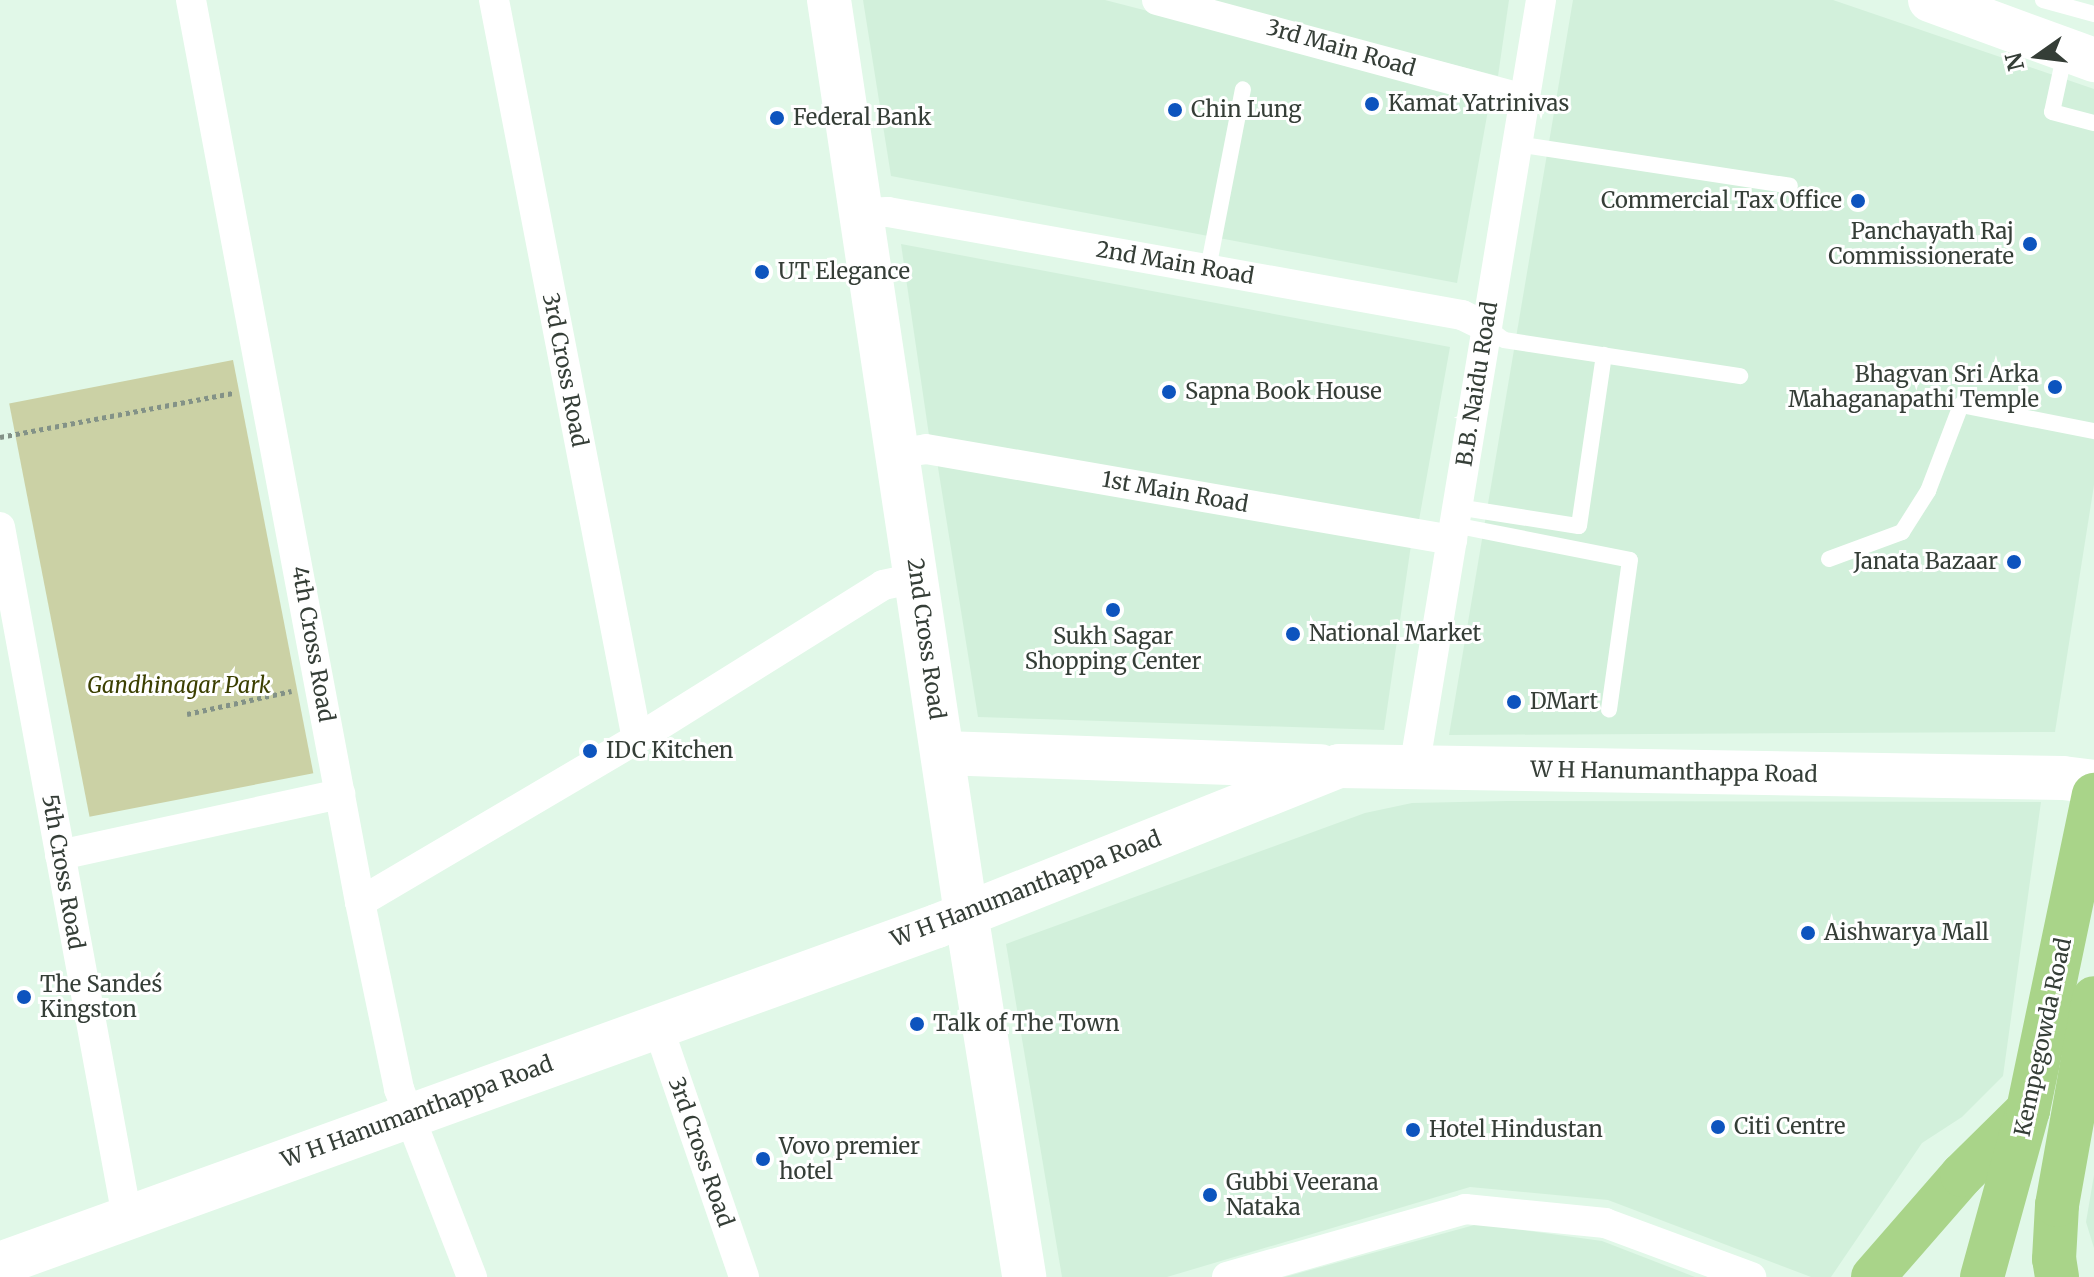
<!DOCTYPE html>
<html>
<head>
<meta charset="utf-8">
<style>
  body { margin:0 }
  #map { position:relative; width:2094px; height:1277px; overflow:hidden; background:#e1f8e8; font-family:Merriweather,serif }
  div>[style] { position:absolute }
  .built>* { inset:0; background:#d2f0db }
  .green>* { inset:0; background:#cbd1a5; transform-origin:0 0 }
  .path>* { height:5px; margin-top:-2.5px; transform-origin:0; background:repeating-linear-gradient(90deg,#839287 0 4px,transparent 0 8px) }
  .lane>* { height:16px; margin:-8px; padding:0 8px; transform-origin:8px; border-radius:8px; background:#fff }
  .street>* { height:30px; margin:-15px; padding:0 15px; transform-origin:15px; border-radius:15px; background:#fff }
  .secondary>* { height:44px; margin:-22px; padding:0 22px; transform-origin:22px; border-radius:22px; background:#fff }
  .primary>* { height:44px; margin:-22px; padding:0 22px; transform-origin:22px; border-radius:22px; background:#a9d489 }
  .dots>* { width:22px; height:22px; translate:-50% -50%; box-sizing:border-box; border:4px solid #fff; border-radius:50% }
  span { translate:-50% -50%; white-space:nowrap; text-align:center; line-height:1.15; -webkit-text-stroke:6px #fff; paint-order:stroke }
  .street-label { font-size:22px; color:#353e37 }
  .poi-label { font-size:22px; color:#353e37 }
  .left { translate:0 -50%; text-align:left }
  .right { translate:-100% -50%; text-align:right }
  .park-label { font-size:22px; color:#3b3f01; font-style:italic }
  .north { position:absolute; left:1998px; top:16px; width:80px; height:80px; -webkit-text-stroke:6px #fff; paint-order:stroke; rotate:256deg; font-size:22px; font-weight:700; line-height:32px; text-align:center; color:#353e37 }
  .north::after { content:''; display:block; margin:auto; width:28px; height:36px; background:#353e37; clip-path:polygon(50% 0,100% 100%,50% 72%,0 100%) }
</style>
</head>
<body>
<div id="map">
  <div class="built">
    <div style="clip-path:polygon(863px 0,1105px 0,1490px 99px,1457px 283px,891px 176px)"></div>
    <div style="clip-path:polygon(1198px 0,1509px 0,1498px 76px)"></div>
    <div style="clip-path:polygon(1573px 0,1833px 0,2094px 89px,2094px 485px,2055px 732px,1449px 735px)"></div>
    <div style="clip-path:polygon(901px 244px,1450px 347px,1419px 520px,930px 442px)"></div>
    <div style="clip-path:polygon(936px 455px,1411px 545px,1384px 730px,978px 717px)"></div>
    <div style="clip-path:polygon(1507px 801px,2041px 802px,2003px 1076px,1962px 1117px,1922px 1143px,1831px 1277px,1811px 1277px,1608px 1200px,1470px 1187px,1167px 1277px,1062px 1277px,1006px 944px,1365px 813px,1412px 803px)"></div>
    <div style="clip-path:polygon(2094px 1175px,2094px 1248px,2086px 1222px)"></div>
    <div style="clip-path:polygon(1478px 1224px,1602px 1241px,1695px 1277px,1285px 1277px)"></div>
  </div>
  <div class="green">
    <div style="left:233px;top:360px;width:421px;height:228px;rotate:79deg"></div>
  </div>
  <div class="path">
    <div style="left:0;top:437px;width:237px;rotate:-10.7deg"></div>
    <div style="left:187px;top:714px;width:107px;rotate:-12.4deg"></div>
  </div>
  <div class="lane">
    <div style="left:2043px;top:0;width:53px;rotate:15.4deg"></div>
    <div style="left:2065px;top:52px;width:61px;rotate:102.2deg"></div>
    <div style="left:2052px;top:112px;width:43px;rotate:14.7deg"></div>
    <div style="left:1517px;top:144px;width:276px;rotate:8.7deg"></div>
    <div style="left:1208px;top:269px;width:183px;rotate:-79deg"></div>
    <div style="left:1487px;top:327px;width:21px;rotate:37deg"></div>
    <div style="left:1504px;top:340px;width:239px;rotate:8.7deg"></div>
    <div style="left:1457px;top:507px;width:123px;rotate:8.9deg"></div>
    <div style="left:1579px;top:526px;width:173px;rotate:-81.7deg"></div>
    <div style="left:1454px;top:525px;width:179px;rotate:11.2deg"></div>
    <div style="left:1630px;top:560px;width:151px;rotate:98deg"></div>
    <div style="left:1829px;top:559px;width:78px;rotate:-20.3deg"></div>
    <div style="left:1902px;top:532px;width:49px;rotate:-57.6deg"></div>
    <div style="left:1928px;top:491px;width:92px;rotate:-69deg"></div>
    <div style="left:1961px;top:405px;width:136px;rotate:11.1deg"></div>
  </div>
  <div class="street">
    <div style="left:191px;top:0;width:918px;rotate:79.39deg"></div>
    <div style="left:360px;top:902px;width:191px;rotate:78.2deg"></div>
    <div style="left:399px;top:1089px;width:202px;rotate:68.8deg"></div>
    <div style="left:494px;top:0;width:753px;rotate:79.05deg"></div>
    <div style="left:1157px;top:0;width:381px;rotate:15.1deg"></div>
    <div style="left:861px;top:213px;width:27px;rotate:-2deg"></div>
    <div style="left:888px;top:212px;width:583px;rotate:10.17deg"></div>
    <div style="left:1462px;top:315px;width:28px;rotate:26deg"></div>
    <div style="left:899px;top:453px;width:27px;rotate:-8deg"></div>
    <div style="left:926px;top:449px;width:534px;rotate:9.82deg"></div>
    <div style="left:0;top:527px;width:702px;rotate:79.57deg"></div>
    <div style="left:1414px;top:769px;width:779px;rotate:-80.62deg"></div>
    <div style="left:60px;top:855px;width:287px;rotate:-12.3deg"></div>
    <div style="left:360px;top:902px;width:321px;rotate:-30.5deg"></div>
    <div style="left:637px;top:739px;width:290px;rotate:-32deg"></div>
    <div style="left:883px;top:585px;width:35px;rotate:-12deg"></div>
    <div style="left:658px;top:1027px;width:264px;rotate:71deg"></div>
    <div style="left:1227px;top:1277px;width:248px;rotate:-15.9deg"></div>
    <div style="left:1465px;top:1209px;width:141px;rotate:5.7deg"></div>
    <div style="left:1605px;top:1223px;width:156px;rotate:20.3deg"></div>
  </div>
  <div class="secondary">
    <div style="left:829px;top:0;width:923px;rotate:81.47deg"></div>
    <div style="left:966px;top:913px;width:369px;rotate:80.9deg"></div>
    <div style="left:1930px;top:0;width:175px;rotate:20.1deg"></div>
    <div style="left:943px;top:753px;width:378px;rotate:2deg"></div>
    <div style="left:0;top:1264px;width:996px;rotate:-19.84deg"></div>
    <div style="left:937px;top:926px;width:433px;rotate:-21.7deg"></div>
    <div style="left:1339px;top:766px;width:724px;rotate:0.95deg"></div>
    <div style="left:2063px;top:778px;width:31px;rotate:7deg"></div>
  </div>
  <div class="primary">
    <div style="left:1873px;top:1277px;width:135px;rotate:-48.9deg"></div>
    <div style="left:1962px;top:1175px;width:93px;rotate:-44.6deg"></div>
    <div style="left:1982px;top:1277px;width:173px;rotate:-74.6deg"></div>
    <div style="left:2028px;top:1110px;width:322px;rotate:-78.2deg"></div>
    <div style="left:2057px;top:1277px;width:18px;rotate:-99deg"></div>
    <div style="left:2054px;top:1259px;width:54px;rotate:-86.8deg"></div>
    <div style="left:2057px;top:1205px;width:210px;rotate:-79.9deg"></div>
  </div>
  <div class="dots">
    <div style="left:1372px;top:104px;background:#0d54be"></div>
    <div style="left:1175px;top:110px;background:#0d54be"></div>
    <div style="left:777px;top:118px;background:#0d54be"></div>
    <div style="left:1858px;top:201px;background:#0d54be"></div>
    <div style="left:2030px;top:244px;background:#0d54be"></div>
    <div style="left:762px;top:272px;background:#0d54be"></div>
    <div style="left:2055px;top:387px;background:#0d54be"></div>
    <div style="left:1169px;top:392px;background:#0d54be"></div>
    <div style="left:2014px;top:562px;background:#0d54be"></div>
    <div style="left:1113px;top:610px;background:#0d54be"></div>
    <div style="left:1293px;top:634px;background:#0d54be"></div>
    <div style="left:1514px;top:702px;background:#0d54be"></div>
    <div style="left:590px;top:751px;background:#0d54be"></div>
    <div style="left:1808px;top:933px;background:#0d54be"></div>
    <div style="left:24px;top:997px;background:#0d54be"></div>
    <div style="left:917px;top:1024px;background:#0d54be"></div>
    <div style="left:1718px;top:1127px;background:#0d54be"></div>
    <div style="left:1413px;top:1130px;background:#0d54be"></div>
    <div style="left:763px;top:1159px;background:#0d54be"></div>
    <div style="left:1210px;top:1195px;background:#0d54be"></div>
  </div>
  <div class="street-label">
    <span style="left:1341px;top:48px;rotate:16deg">3rd Main Road</span>
    <span style="left:1175px;top:263px;rotate:10deg">2nd Main Road</span>
    <span style="left:565px;top:370px;rotate:79deg">3rd Cross Road</span>
    <span style="left:1477px;top:384px;rotate:-81deg">B.B. Naidu Road</span>
    <span style="left:1175px;top:492px;rotate:10deg">1st Main Road</span>
    <span style="left:926px;top:639px;rotate:82deg">2nd Cross Road</span>
    <span style="left:313px;top:644px;rotate:80deg">4th Cross Road</span>
    <span style="left:1674px;top:772px;rotate:1deg">W H Hanumanthappa Road</span>
    <span style="left:63px;top:872px;rotate:80deg">5th Cross Road</span>
    <span style="left:1026px;top:889px;rotate:-21deg">W H Hanumanthappa Road</span>
    <span style="left:2043px;top:1037px;rotate:-78deg">Kempegowda Road</span>
    <span style="left:417px;top:1112px;rotate:-20deg">W H Hanumanthappa Road</span>
    <span style="left:701px;top:1152px;rotate:71deg">3rd Cross Road</span>
  </div>
  <div class="poi-label">
    <span class="left" style="left:1388px;top:104px">Kamat Yatrinivas</span>
    <span class="left" style="left:1191px;top:110px">Chin Lung</span>
    <span class="left" style="left:793px;top:118px">Federal Bank</span>
    <span class="right" style="left:1842px;top:201px">Commercial Tax Office</span>
    <span class="right" style="left:2014px;top:244px">Panchayath Raj<br>Commissionerate</span>
    <span class="left" style="left:778px;top:272px">UT Elegance</span>
    <span class="right" style="left:2039px;top:387px">Bhagvan Sri Arka<br>Mahaganapathi Temple</span>
    <span class="left" style="left:1185px;top:392px">Sapna Book House</span>
    <span class="right" style="left:1998px;top:562px">Janata Bazaar</span>
    <span class="left" style="left:1309px;top:634px">National Market</span>
    <span style="left:1113px;top:649px">Sukh Sagar<br>Shopping Center</span>
    <span class="left" style="left:1530px;top:702px">DMart</span>
    <span class="left" style="left:606px;top:751px">IDC Kitchen</span>
    <span class="left" style="left:1824px;top:933px">Aishwarya Mall</span>
    <span class="left" style="left:40px;top:997px">The Sandeś<br>Kingston</span>
    <span class="left" style="left:933px;top:1024px">Talk of The Town</span>
    <span class="left" style="left:1734px;top:1127px">Citi Centre</span>
    <span class="left" style="left:1429px;top:1130px">Hotel Hindustan</span>
    <span class="left" style="left:779px;top:1159px">Vovo premier<br>hotel</span>
    <span class="left" style="left:1226px;top:1195px">Gubbi Veerana<br>Nataka</span>
  </div>
  <div class="park-label">
    <span style="left:179px;top:686px">Gandhinagar Park</span>
  </div>
  <div class="north">N</div>
</div>
</body>
</html>
